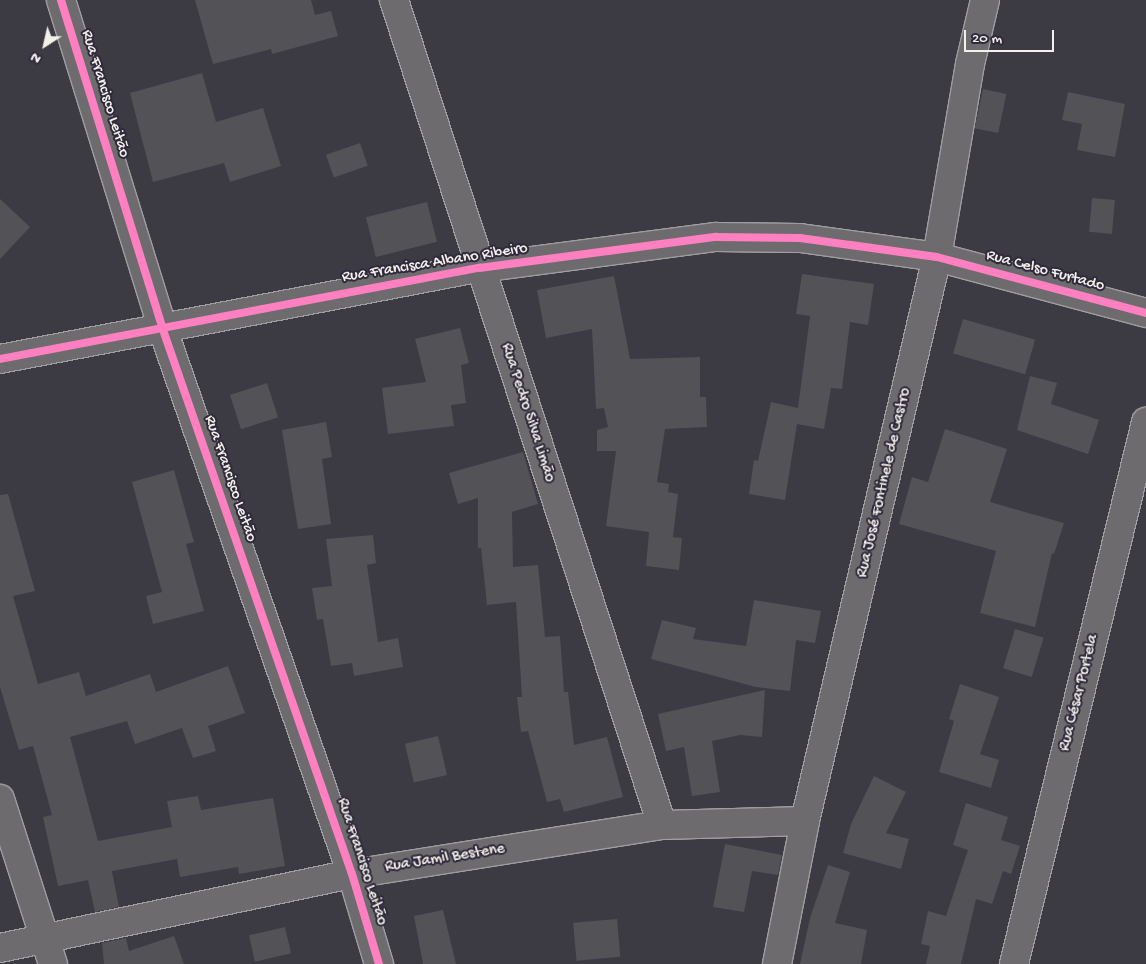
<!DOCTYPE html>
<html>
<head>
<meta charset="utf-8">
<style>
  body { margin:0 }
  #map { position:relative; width:1146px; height:964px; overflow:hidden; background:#3c3a43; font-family:"Gochi Hand",sans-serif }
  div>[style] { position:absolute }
  .building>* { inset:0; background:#535257; transform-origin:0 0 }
  .roads { filter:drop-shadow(1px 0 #9f9ea0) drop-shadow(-1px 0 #9f9ea0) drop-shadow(0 1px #9f9ea0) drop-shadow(0 -1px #9f9ea0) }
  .minor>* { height:28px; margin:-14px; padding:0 14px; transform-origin:14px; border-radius:14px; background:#6e6b6e }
  .cycleway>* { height:8px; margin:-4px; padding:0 4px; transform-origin:4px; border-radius:4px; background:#ff80c0 }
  span { translate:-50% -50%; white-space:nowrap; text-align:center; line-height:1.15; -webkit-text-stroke:4px #2f2a3d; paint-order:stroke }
  .street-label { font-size:16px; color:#f4f1e8 }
  .north { position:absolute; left:20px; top:20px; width:50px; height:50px; -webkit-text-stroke:4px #2f2a3d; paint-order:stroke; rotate:215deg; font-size:14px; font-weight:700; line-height:20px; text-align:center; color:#f4f1e8 }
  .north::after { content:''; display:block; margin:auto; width:18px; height:22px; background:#f4f1e8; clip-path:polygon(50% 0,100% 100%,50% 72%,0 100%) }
  .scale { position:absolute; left:964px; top:30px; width:90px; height:22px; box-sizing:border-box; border:2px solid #f4f1e8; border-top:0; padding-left:6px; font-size:15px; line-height:18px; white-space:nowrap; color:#f4f1e8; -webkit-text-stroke:4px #2f2a3d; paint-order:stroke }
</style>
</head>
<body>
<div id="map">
  <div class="building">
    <div style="clip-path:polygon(195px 0,311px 0,315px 15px,331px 11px,338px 36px,272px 54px,271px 49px,213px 64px)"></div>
    <div style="clip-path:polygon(202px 73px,216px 122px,263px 108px,281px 166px,230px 182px,224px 163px,153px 182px,130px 93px)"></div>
    <div style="left:983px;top:89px;width:24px;height:40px;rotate:12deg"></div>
    <div style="clip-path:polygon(1068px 92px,1125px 104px,1115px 157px,1077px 150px,1082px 124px,1062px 120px)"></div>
    <div style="left:360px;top:143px;width:24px;height:36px;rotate:71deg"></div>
    <div style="left:1092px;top:198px;width:23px;height:34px;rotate:5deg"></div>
    <div style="clip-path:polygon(0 199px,30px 227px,0 259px)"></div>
    <div style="left:427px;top:202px;width:41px;height:63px;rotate:76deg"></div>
    <div style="clip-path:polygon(802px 274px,874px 284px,868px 325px,850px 322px,842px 389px,831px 388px,824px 429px,797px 424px,785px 500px,749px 494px,754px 460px,758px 461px,771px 402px,798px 408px,810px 316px,796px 314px)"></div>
    <div style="clip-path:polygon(614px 276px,630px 359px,700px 357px,700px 397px,706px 397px,707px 427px,665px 429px,657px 482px,669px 484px,668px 492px,678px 494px,673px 537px,682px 538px,679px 570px,646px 566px,649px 532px,606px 526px,616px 451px,597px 451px,597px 430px,608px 427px,604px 408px,596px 409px,592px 329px,546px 338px,537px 290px)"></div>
    <div style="left:963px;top:319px;width:75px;height:36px;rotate:16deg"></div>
    <div style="clip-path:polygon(460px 328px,469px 363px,461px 365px,466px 403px,451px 405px,454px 426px,388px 434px,382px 388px,426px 382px,415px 339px)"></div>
    <div style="clip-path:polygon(1030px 376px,1057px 383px,1051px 404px,1099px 420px,1088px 454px,1017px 430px)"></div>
    <div style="left:267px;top:383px;width:36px;height:39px;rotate:72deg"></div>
    <div style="clip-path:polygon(326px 422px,332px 457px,322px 459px,331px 524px,298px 529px,282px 430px)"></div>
    <div style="clip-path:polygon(945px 429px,1007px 449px,990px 502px,1064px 523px,1054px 554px,1052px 553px,1035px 627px,980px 613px,996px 551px,899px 524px,912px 477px,928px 482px)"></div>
    <div style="clip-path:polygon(523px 452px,538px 504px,512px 512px,513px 567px,538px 565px,545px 637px,560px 636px,564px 692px,568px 692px,574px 745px,607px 737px,623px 797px,564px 812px,560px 799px,547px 802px,528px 731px,521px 732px,517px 697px,522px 697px,516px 602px,487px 605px,481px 548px,478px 548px,478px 498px,458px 504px,449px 473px)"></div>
    <div style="clip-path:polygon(174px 470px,194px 542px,186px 544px,204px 611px,153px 624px,146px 596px,162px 592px,132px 482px)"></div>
    <div style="clip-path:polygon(8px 494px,35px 591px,13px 596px,38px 684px,79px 672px,86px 696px,150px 674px,156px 692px,228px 666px,245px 713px,208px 726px,216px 751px,193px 758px,182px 728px,135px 744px,127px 721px,70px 737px,98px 841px,172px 827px,167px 801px,198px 796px,201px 810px,273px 798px,285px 866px,239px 874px,238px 867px,180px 877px,177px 859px,112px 871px,119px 907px,95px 912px,88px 880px,58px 886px,43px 817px,52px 815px,33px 746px,19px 750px,0 687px,0 495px)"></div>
    <div style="clip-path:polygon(373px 535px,376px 563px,367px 565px,378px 642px,398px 638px,403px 667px,354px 676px,352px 663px,331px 666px,323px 619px,317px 620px,312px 588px,332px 586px,326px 539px)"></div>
    <div style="clip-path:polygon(754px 600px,821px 611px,815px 643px,796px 640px,790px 691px,756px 687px,651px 659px,662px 620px,696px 628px,693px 639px,746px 646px)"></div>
    <div style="left:1015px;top:629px;width:30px;height:41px;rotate:17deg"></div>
    <div style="clip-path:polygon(960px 684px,999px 697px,980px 754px,999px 760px,991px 788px,939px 772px,954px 721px,949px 719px)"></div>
    <div style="clip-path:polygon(765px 690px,762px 737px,740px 735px,712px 741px,720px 792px,692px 796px,684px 747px,666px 751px,658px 714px)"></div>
    <div style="left:438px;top:736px;width:40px;height:34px;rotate:77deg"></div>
    <div style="clip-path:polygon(874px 776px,906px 792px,886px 833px,909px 839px,901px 869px,843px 853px,851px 824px)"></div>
    <div style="clip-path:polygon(966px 803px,1008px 817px,1001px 840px,1020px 846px,1011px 874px,1003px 871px,992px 904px,976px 899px,961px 964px,926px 964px,930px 946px,921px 944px,928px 911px,946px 916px,968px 850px,953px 845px)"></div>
    <div style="clip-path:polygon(725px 844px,782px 855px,778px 875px,752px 871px,744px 912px,713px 907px)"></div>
    <div style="clip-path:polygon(828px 865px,850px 872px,835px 923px,867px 930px,861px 964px,800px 964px,810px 918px)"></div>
    <div style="clip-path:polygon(443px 910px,456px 964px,423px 964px,414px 916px)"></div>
    <div style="left:617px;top:919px;width:38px;height:44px;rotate:85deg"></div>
    <div style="left:285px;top:927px;width:27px;height:37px;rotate:77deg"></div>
    <div style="clip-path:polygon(174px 936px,184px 964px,104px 964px,102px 943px,126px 938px,129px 951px)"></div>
  </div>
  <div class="roads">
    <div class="minor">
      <div style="left:61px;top:0;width:342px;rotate:72.8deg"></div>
      <div style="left:162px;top:327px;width:579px;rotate:70.85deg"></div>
      <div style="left:352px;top:874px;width:94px;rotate:73.3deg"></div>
      <div style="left:394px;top:0;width:867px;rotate:72deg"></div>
      <div style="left:0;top:359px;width:488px;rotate:-10.8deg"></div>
      <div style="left:479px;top:268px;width:239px;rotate:-7.5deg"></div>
      <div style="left:716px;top:237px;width:84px;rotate:0.7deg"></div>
      <div style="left:800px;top:238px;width:138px;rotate:7.9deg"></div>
      <div style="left:937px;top:257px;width:216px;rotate:15deg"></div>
      <div style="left:0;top:799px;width:173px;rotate:72.2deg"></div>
      <div style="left:0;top:948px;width:360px;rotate:-11.9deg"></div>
      <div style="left:352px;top:874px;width:314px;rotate:-9deg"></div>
      <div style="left:662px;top:825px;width:143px;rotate:-1.6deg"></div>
      <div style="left:777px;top:964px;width:146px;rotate:-78.9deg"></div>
      <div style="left:805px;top:821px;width:579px;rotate:-76.83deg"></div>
      <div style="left:937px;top:257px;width:196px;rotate:-80.3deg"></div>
      <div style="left:970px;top:64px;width:66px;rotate:-76.8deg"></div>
      <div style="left:1014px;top:964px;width:558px;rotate:-76.31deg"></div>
    </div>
  </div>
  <div class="cycleway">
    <div style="left:61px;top:0;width:342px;rotate:72.8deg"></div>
    <div style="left:162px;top:327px;width:579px;rotate:70.85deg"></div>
    <div style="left:352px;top:874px;width:94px;rotate:73.3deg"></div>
    <div style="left:0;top:359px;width:488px;rotate:-10.8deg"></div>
    <div style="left:479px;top:268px;width:239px;rotate:-7.5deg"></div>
    <div style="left:716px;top:237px;width:84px;rotate:0.7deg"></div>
    <div style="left:800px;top:238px;width:138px;rotate:7.9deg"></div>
    <div style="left:937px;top:257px;width:216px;rotate:15deg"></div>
  </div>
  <div class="street-label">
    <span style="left:104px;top:94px;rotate:73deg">Rua Francisco Leitão</span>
    <span style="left:435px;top:264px;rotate:-9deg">Rua Francisca Albano Ribeiro</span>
    <span style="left:1045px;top:272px;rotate:15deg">Rua Celso Furtado</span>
    <span style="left:527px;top:413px;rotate:72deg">Rua Pedro Silva Limão</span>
    <span style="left:229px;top:479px;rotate:71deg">Rua Francisco Leitão</span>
    <span style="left:885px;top:483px;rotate:-77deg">Rua José Fontinele de Castro</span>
    <span style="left:1080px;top:693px;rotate:-76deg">Rua César Portela</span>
    <span style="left:445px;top:859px;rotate:-9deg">Rua Jamil Bestene</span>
    <span style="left:361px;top:862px;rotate:72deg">Rua Francisco Leitão</span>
  </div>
  <div class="north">N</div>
  <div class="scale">20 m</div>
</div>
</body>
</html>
